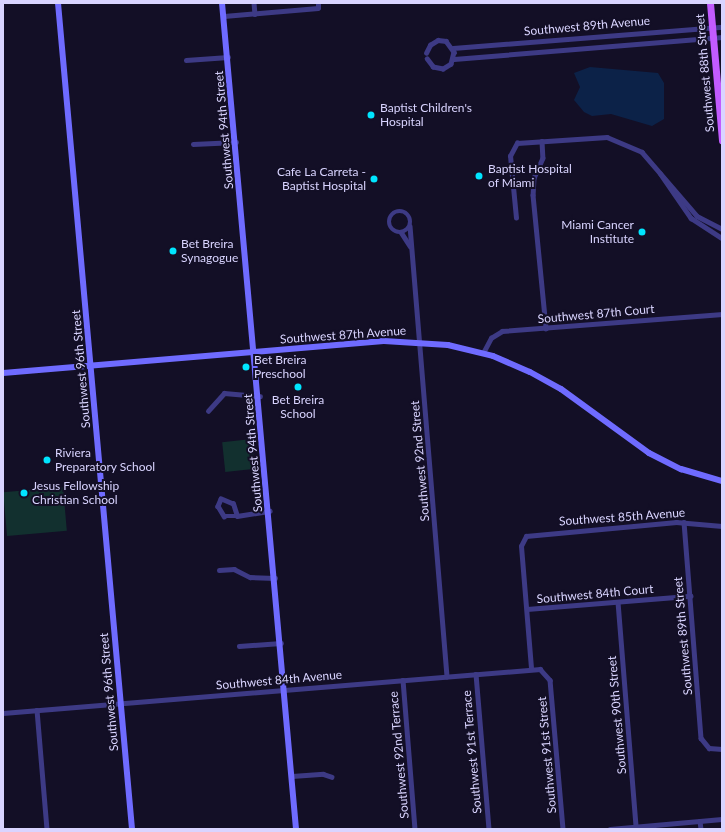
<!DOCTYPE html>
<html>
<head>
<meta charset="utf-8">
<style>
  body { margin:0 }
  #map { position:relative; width:725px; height:832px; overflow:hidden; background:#130f26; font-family:Lato,sans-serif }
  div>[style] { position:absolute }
  .green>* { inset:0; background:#12302f; transform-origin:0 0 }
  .water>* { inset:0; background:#0c2248 }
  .street>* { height:4.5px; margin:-2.25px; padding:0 2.25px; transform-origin:2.25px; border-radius:2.25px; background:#3d3a85 }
  .street>.ring { margin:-2.25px; padding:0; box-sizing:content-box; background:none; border:4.5px solid #3d3a85; border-radius:50% }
  .secondary>* { height:6px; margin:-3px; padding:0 3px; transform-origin:3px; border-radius:3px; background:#6f6bff }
  .primary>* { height:7px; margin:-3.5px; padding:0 3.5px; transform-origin:3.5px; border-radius:3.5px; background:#c25bff }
  .dots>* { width:11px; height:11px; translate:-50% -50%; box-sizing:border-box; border:2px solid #130f26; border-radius:50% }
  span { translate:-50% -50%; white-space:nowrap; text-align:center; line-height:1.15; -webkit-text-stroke:4px #130f26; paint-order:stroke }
  .street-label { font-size:12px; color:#d9d4ff }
  .poi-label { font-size:12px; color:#d9d4ff }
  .left { translate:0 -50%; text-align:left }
  .right { translate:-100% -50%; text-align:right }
  .frame { position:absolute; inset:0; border:4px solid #d9d4ff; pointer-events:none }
</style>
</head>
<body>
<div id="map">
  <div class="green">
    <div style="left:252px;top:439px;width:30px;height:30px;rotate:84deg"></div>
    <div style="left:63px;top:487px;width:44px;height:60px;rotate:85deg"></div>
  </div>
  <div class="water">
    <div style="clip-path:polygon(590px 67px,658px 73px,664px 83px,664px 119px,652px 126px,611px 114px,592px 116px,584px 112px,574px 100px,580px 87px,574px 73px)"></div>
  </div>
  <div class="street">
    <div style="left:254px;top:3px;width:11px;rotate:85deg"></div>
    <div style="left:224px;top:16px;width:94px;rotate:-4.9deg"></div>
    <div style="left:318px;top:8px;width:5px;rotate:-90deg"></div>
    <div style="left:453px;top:48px;width:270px;rotate:-4.5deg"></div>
    <div style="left:426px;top:53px;width:9px;rotate:-63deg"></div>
    <div style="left:430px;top:45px;width:9px;rotate:-32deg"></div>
    <div style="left:438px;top:40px;width:8px;rotate:7deg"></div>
    <div style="left:446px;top:41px;width:14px;rotate:54deg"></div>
    <div style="left:454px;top:52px;width:12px;rotate:104deg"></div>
    <div style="left:451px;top:64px;width:9px;rotate:148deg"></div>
    <div style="left:443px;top:69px;width:10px;rotate:-169deg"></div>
    <div style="left:433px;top:67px;width:10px;rotate:-127deg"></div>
    <div style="left:454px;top:59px;width:269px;rotate:-4.7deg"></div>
    <div style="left:186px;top:60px;width:42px;rotate:-4.1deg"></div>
    <div style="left:542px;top:141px;width:17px;rotate:87deg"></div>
    <div style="left:543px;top:158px;width:22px;rotate:114deg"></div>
    <div style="left:534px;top:178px;width:17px;rotate:93deg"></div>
    <div style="left:533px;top:195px;width:134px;rotate:84.4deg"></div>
    <div style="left:193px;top:144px;width:43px;rotate:-2.7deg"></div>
    <div style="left:660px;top:173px;width:55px;rotate:55.4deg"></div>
    <div style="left:691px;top:218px;width:37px;rotate:33deg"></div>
    <div class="ring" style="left:389px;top:211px;width:17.5px;height:17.5px"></div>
    <div style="left:516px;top:218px;width:62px;rotate:-95.5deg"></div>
    <div style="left:510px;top:156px;width:15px;rotate:-62deg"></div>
    <div style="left:517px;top:143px;width:90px;rotate:-3.8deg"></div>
    <div style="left:607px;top:137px;width:38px;rotate:23deg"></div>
    <div style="left:642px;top:152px;width:84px;rotate:49.3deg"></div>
    <div style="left:697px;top:216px;width:28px;rotate:27deg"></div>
    <div style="left:410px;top:226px;width:452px;rotate:85.3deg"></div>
    <div style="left:401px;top:232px;width:17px;rotate:57deg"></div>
    <div style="left:483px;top:353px;width:17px;rotate:-62deg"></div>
    <div style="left:491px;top:338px;width:13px;rotate:-32deg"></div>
    <div style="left:502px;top:331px;width:221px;rotate:-4.4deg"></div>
    <div style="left:208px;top:411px;width:24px;rotate:-48deg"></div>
    <div style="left:224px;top:393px;width:36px;rotate:5deg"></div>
    <div style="left:237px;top:516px;width:13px;rotate:-108deg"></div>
    <div style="left:233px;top:504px;width:13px;rotate:-157deg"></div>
    <div style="left:221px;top:499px;width:8px;rotate:113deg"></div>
    <div style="left:218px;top:506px;width:12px;rotate:59deg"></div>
    <div style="left:224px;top:516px;width:13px"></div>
    <div style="left:237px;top:516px;width:33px;rotate:-9deg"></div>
    <div style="left:684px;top:522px;width:217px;rotate:85.5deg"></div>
    <div style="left:701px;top:738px;width:13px;rotate:51deg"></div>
    <div style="left:709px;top:748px;width:13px;rotate:4deg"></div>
    <div style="left:219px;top:570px;width:15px;rotate:-4deg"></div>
    <div style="left:234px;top:569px;width:18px;rotate:27deg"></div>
    <div style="left:250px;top:577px;width:25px;rotate:2deg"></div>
    <div style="left:618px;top:602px;width:226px;rotate:85.4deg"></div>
    <div style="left:527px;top:609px;width:164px;rotate:-4.6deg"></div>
    <div style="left:239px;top:646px;width:42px;rotate:-4.1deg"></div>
    <div style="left:531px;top:668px;width:122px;rotate:-94.7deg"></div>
    <div style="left:521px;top:546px;width:11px;rotate:-63deg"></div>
    <div style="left:526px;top:536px;width:151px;rotate:-5.3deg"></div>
    <div style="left:676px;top:522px;width:46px;rotate:5deg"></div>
    <div style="left:476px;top:674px;width:156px;rotate:85.2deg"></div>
    <div style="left:403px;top:680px;width:149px;rotate:85.4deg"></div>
    <div style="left:37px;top:710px;width:119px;rotate:85.2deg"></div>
    <div style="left:3px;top:713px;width:539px;rotate:-4.68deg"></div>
    <div style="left:540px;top:669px;width:15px;rotate:48deg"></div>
    <div style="left:550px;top:680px;width:150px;rotate:85deg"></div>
    <div style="left:292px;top:776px;width:31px;rotate:-4deg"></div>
    <div style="left:323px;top:774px;width:9px;rotate:18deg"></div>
    <div style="left:700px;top:821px;width:8px;rotate:83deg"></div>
    <div style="left:610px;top:829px;width:112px;rotate:-5.1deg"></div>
  </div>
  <div class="secondary">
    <div style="left:58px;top:3px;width:829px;rotate:84.88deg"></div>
    <div style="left:222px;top:3px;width:829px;rotate:84.88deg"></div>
    <div style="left:3px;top:373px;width:382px;rotate:-4.8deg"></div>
    <div style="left:384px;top:341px;width:64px;rotate:3.6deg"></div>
    <div style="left:448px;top:345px;width:46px;rotate:13.7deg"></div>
    <div style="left:493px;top:356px;width:40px;rotate:23.4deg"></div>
    <div style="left:530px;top:372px;width:35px;rotate:29deg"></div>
    <div style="left:561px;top:389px;width:109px;rotate:36deg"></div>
    <div style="left:649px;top:453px;width:36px;rotate:27deg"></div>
    <div style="left:681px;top:469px;width:43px;rotate:16.3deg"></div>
  </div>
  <div class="primary">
    <div style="left:710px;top:3px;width:138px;rotate:85deg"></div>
  </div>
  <div class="dots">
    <div style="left:371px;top:115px;background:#00e5ff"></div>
    <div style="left:479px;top:176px;background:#00e5ff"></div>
    <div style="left:374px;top:179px;background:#00e5ff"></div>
    <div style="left:642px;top:232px;background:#00e5ff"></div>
    <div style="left:173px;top:251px;background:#00e5ff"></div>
    <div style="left:246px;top:367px;background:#00e5ff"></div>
    <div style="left:298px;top:387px;background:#00e5ff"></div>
    <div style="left:47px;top:460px;background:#00e5ff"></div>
    <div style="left:24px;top:493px;background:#00e5ff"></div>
  </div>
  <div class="street-label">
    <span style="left:587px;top:26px;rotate:-5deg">Southwest 89th Avenue</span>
    <span style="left:705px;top:73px;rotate:-95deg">Southwest 88th Street</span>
    <span style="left:224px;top:130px;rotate:-95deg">Southwest 94th Street</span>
    <span style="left:596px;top:314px;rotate:-5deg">Southwest 87th Court</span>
    <span style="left:343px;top:335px;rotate:-4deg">Southwest 87th Avenue</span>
    <span style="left:81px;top:369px;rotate:-95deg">Southwest 96th Street</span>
    <span style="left:253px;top:453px;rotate:-95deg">Southwest 94th Street</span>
    <span style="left:420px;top:461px;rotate:-95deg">Southwest 92nd Street</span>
    <span style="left:622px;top:517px;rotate:-4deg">Southwest 85th Avenue</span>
    <span style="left:595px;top:594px;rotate:-5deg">Southwest 84th Court</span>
    <span style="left:683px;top:636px;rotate:-95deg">Southwest 89th Street</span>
    <span style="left:279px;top:680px;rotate:-5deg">Southwest 84th Avenue</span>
    <span style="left:109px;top:692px;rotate:-95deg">Southwest 96th Street</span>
    <span style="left:617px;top:715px;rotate:-95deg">Southwest 90th Street</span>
    <span style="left:472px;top:752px;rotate:-95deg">Southwest 91st Terrace</span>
    <span style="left:399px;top:755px;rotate:-95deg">Southwest 92nd Terrace</span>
    <span style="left:547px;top:755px;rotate:-95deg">Southwest 91st Street</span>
  </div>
  <div class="poi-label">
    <span class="left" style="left:380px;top:115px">Baptist Children's<br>Hospital</span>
    <span class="left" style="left:488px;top:176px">Baptist Hospital<br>of Miami</span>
    <span class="right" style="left:366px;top:179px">Cafe La Carreta -<br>Baptist Hospital</span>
    <span class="right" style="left:634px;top:232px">Miami Cancer<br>Institute</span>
    <span class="left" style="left:181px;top:251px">Bet Breira<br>Synagogue</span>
    <span class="left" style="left:254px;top:367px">Bet Breira<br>Preschool</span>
    <span style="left:298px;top:407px">Bet Breira<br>School</span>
    <span class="left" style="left:55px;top:460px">Riviera<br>Preparatory School</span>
    <span class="left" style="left:32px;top:493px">Jesus Fellowship<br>Christian School</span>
  </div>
  <div class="frame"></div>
</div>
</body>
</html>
